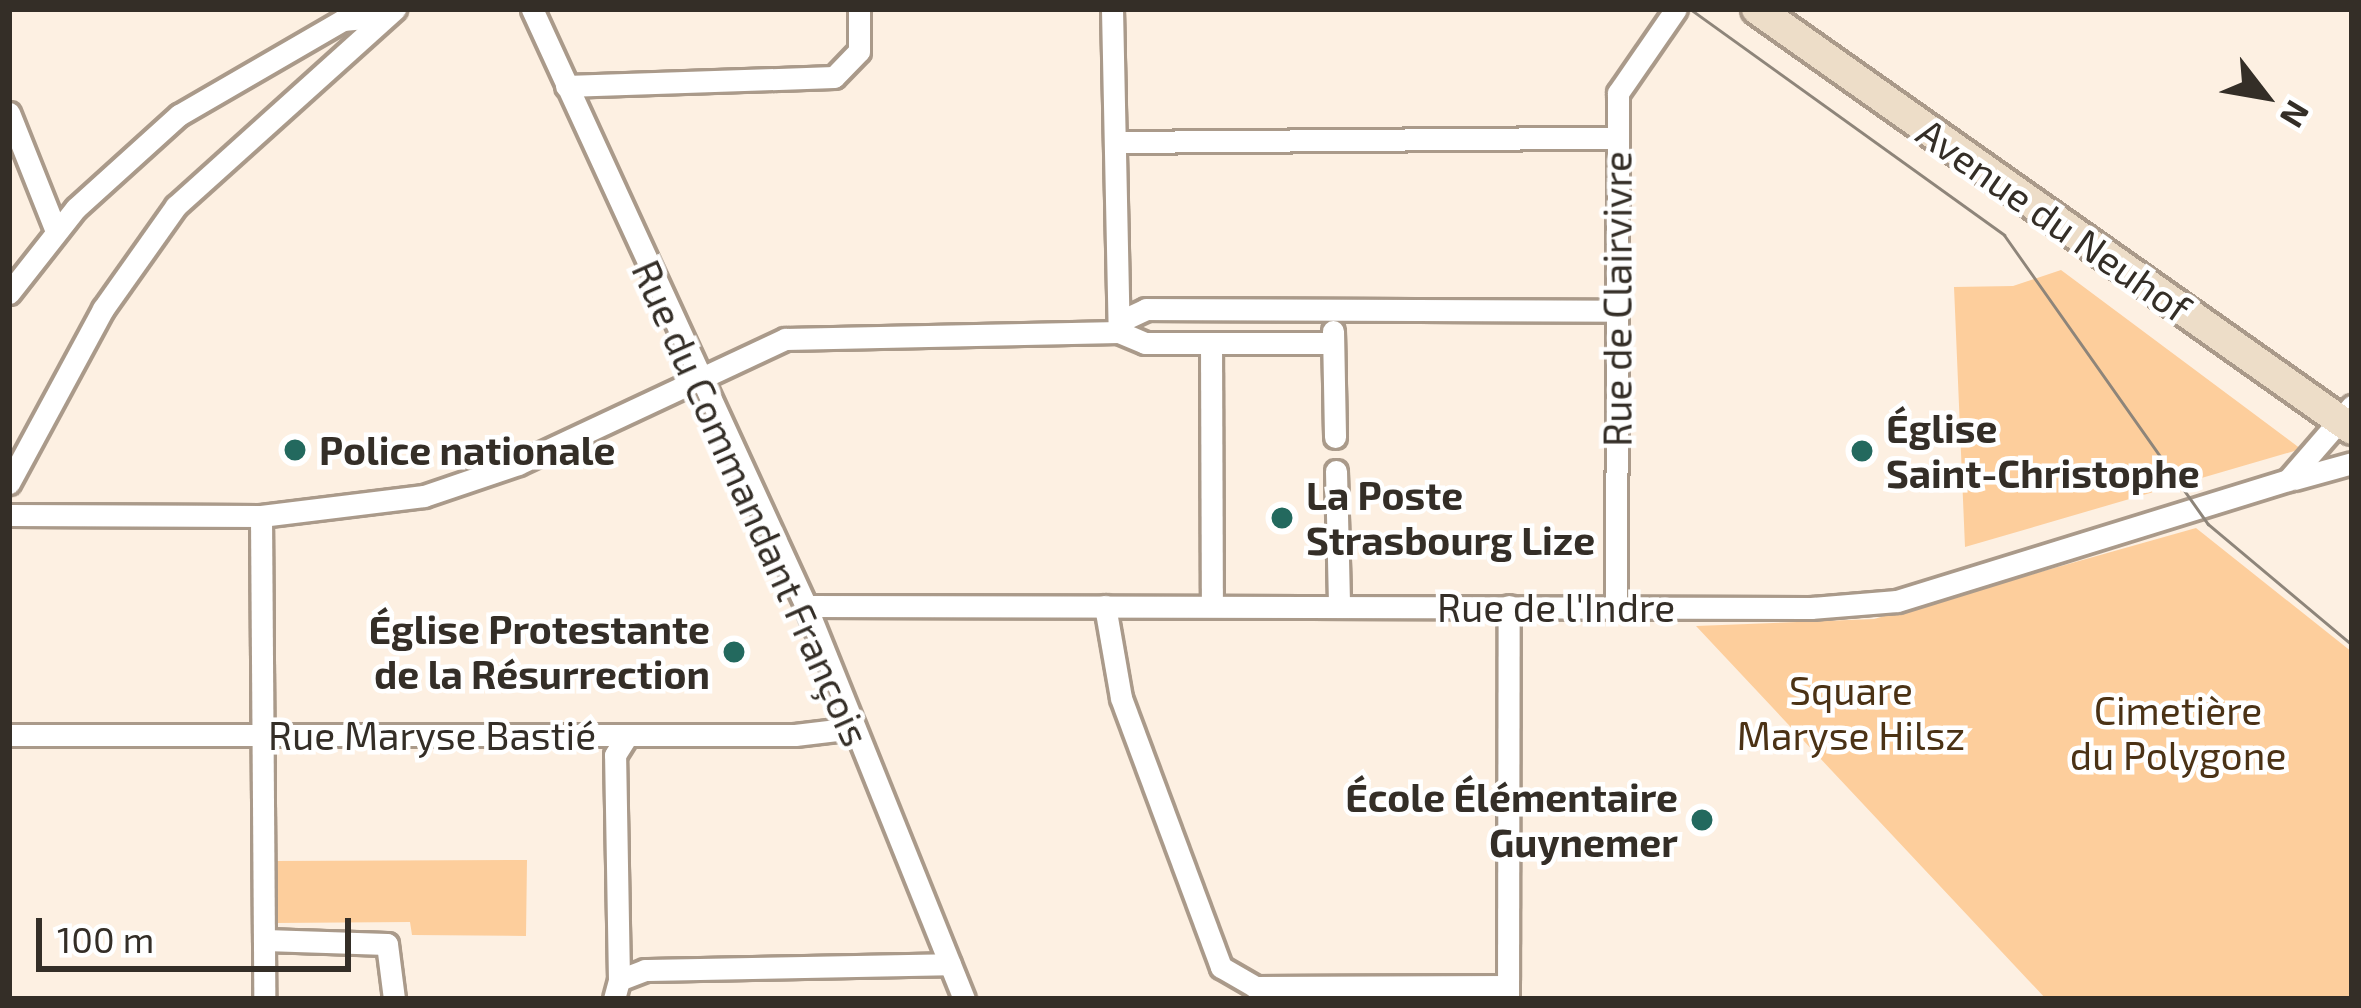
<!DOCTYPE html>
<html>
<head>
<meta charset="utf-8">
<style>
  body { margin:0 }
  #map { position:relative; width:2361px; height:1008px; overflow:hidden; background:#fdf0e2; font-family:"Exo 2",sans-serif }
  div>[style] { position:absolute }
  .green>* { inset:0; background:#fdce9c }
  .roads { filter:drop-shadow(3px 0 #aa9a8a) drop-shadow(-3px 0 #aa9a8a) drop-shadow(0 3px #aa9a8a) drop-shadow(0 -3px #aa9a8a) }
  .street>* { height:21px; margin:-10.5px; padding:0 10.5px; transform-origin:10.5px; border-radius:10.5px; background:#fff }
  .secondary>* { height:30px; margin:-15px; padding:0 15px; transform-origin:15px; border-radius:15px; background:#edddc8 }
  .tram>* { height:3px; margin:-1.5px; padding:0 1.5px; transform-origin:1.5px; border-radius:1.5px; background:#8e857a }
  .dots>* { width:33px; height:33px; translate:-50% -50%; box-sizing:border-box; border:6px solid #fff; border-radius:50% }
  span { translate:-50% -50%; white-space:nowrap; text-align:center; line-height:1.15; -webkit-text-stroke:9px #fff; paint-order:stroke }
  .street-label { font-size:39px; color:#342e27 }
  .poi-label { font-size:39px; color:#342e27; font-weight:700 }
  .left { translate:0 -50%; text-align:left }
  .right { translate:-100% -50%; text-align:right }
  .park-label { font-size:39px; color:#4b3215 }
  .frame { position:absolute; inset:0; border:12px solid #342e27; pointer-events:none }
  .north { position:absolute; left:2205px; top:36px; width:120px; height:120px; -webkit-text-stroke:9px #fff; paint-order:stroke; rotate:121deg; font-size:33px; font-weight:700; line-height:48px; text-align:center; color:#342e27 }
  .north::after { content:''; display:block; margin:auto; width:42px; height:54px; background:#342e27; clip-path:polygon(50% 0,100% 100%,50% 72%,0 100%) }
  .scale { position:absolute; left:36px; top:918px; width:315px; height:54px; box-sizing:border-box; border:6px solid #342e27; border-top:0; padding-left:15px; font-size:36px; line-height:42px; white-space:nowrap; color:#342e27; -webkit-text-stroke:9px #fff; paint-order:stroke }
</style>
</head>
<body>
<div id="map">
  <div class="green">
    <div style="clip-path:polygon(2061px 270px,2301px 449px,1965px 547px,1954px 287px,2013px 286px)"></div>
    <div style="clip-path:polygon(2196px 528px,2352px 652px,2352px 999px,2046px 999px,1696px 626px,1874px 619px)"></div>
    <div style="clip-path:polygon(527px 860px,526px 936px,412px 935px,410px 922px,275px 923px,275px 861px)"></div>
  </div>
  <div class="roads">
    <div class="street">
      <div style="left:532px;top:9px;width:657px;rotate:65.35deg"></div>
      <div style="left:806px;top:606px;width:424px;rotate:68.1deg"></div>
      <div style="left:1112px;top:9px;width:323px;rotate:88.8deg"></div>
      <div style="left:566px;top:86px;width:268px;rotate:-1.9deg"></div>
      <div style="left:834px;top:77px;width:36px;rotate:-46deg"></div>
      <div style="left:859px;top:51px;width:42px;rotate:-90deg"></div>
      <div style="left:9px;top:113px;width:127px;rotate:68.3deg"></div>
      <div style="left:1119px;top:142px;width:498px;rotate:-0.5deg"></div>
      <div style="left:9px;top:293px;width:108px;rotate:-51.8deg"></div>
      <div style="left:76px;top:208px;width:139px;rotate:-42.1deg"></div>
      <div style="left:179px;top:115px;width:190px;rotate:-30.1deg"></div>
      <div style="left:343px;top:20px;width:43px;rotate:-5.3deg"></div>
      <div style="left:1333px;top:331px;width:106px;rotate:88.9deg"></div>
      <div style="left:1119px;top:332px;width:14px;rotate:-65deg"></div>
      <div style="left:1125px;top:319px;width:23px;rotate:-25deg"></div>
      <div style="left:1146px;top:309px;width:469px;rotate:0.2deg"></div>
      <div style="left:1211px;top:344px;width:262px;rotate:89.8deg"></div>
      <div style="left:1336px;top:471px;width:135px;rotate:88.7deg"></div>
      <div style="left:2294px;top:479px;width:60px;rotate:-15.4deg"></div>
      <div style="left:9px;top:483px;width:198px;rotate:-61.6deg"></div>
      <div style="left:103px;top:309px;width:126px;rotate:-54.7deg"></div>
      <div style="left:176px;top:206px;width:295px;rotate:-42deg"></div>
      <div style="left:9px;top:515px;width:252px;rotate:0.2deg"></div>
      <div style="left:261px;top:516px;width:164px;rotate:-7deg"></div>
      <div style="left:424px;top:496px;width:99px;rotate:-18.8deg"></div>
      <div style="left:518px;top:464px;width:295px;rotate:-25.1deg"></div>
      <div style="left:785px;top:339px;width:334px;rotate:-1.2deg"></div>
      <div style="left:1119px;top:332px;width:28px;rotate:23deg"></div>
      <div style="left:1145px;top:343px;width:187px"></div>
      <div style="left:261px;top:516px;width:483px;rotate:89.6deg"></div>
      <div style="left:806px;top:606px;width:1005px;rotate:0.11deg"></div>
      <div style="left:1811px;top:608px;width:86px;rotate:-4.7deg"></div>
      <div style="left:1897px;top:601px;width:409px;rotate:-17.2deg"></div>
      <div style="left:2288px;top:480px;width:98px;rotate:-49.1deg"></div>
      <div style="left:1105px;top:606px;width:93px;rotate:80.1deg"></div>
      <div style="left:1121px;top:698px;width:287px;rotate:69.6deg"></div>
      <div style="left:1221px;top:967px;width:39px;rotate:30deg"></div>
      <div style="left:1255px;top:987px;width:253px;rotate:-0.2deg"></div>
      <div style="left:1616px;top:608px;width:515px;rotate:-89.78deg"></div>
      <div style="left:1618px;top:93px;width:102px;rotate:-55.4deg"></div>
      <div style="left:9px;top:735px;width:786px"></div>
      <div style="left:795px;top:735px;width:59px;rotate:-6.8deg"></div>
      <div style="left:265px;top:940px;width:122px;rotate:1.9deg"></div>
      <div style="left:387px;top:944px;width:55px;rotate:82.7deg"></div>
      <div style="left:619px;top:980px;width:225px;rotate:-91deg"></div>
      <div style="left:615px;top:755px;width:22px;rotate:-58deg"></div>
      <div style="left:1508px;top:998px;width:392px;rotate:-89.9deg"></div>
      <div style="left:614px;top:999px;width:20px;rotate:-75deg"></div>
      <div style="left:619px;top:980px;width:28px;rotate:-21deg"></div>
      <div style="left:645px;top:970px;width:305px;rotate:-1.1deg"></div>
    </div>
    <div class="secondary">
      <div style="left:1757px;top:9px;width:728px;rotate:35.22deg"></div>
    </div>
  </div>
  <div class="tram">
    <div style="left:1690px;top:9px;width:387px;rotate:35.7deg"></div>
    <div style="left:2004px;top:235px;width:354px;rotate:54.8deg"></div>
    <div style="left:2208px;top:524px;width:188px;rotate:40deg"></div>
  </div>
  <div class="dots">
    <div style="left:295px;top:450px;background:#23695e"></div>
    <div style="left:1862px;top:451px;background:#23695e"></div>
    <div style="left:1282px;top:518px;background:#23695e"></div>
    <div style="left:734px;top:652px;background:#23695e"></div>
    <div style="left:1702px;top:820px;background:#23695e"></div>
  </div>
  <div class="street-label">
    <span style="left:2054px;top:220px;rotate:35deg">Avenue du Neuhof</span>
    <span style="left:1617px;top:299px;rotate:-90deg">Rue de Clairvivre</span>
    <span style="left:751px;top:503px;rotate:66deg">Rue du Commandant François</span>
    <span style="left:1556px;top:607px">Rue de l'Indre</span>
    <span style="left:432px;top:735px">Rue Maryse Bastié</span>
  </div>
  <div class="poi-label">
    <span class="left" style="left:1886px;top:451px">Église<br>Saint-Christophe</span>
    <span class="left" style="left:319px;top:450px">Police nationale</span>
    <span class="left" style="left:1306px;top:518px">La Poste<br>Strasbourg Lize</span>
    <span class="right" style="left:710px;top:652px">Église Protestante<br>de la Résurrection</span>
    <span class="right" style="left:1678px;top:820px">École Élémentaire<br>Guynemer</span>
  </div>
  <div class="park-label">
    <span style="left:1851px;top:713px">Square<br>Maryse Hilsz</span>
    <span style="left:2178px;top:733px">Cimetière<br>du Polygone</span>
  </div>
  <div class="frame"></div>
  <div class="north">N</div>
  <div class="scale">100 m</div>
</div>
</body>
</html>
